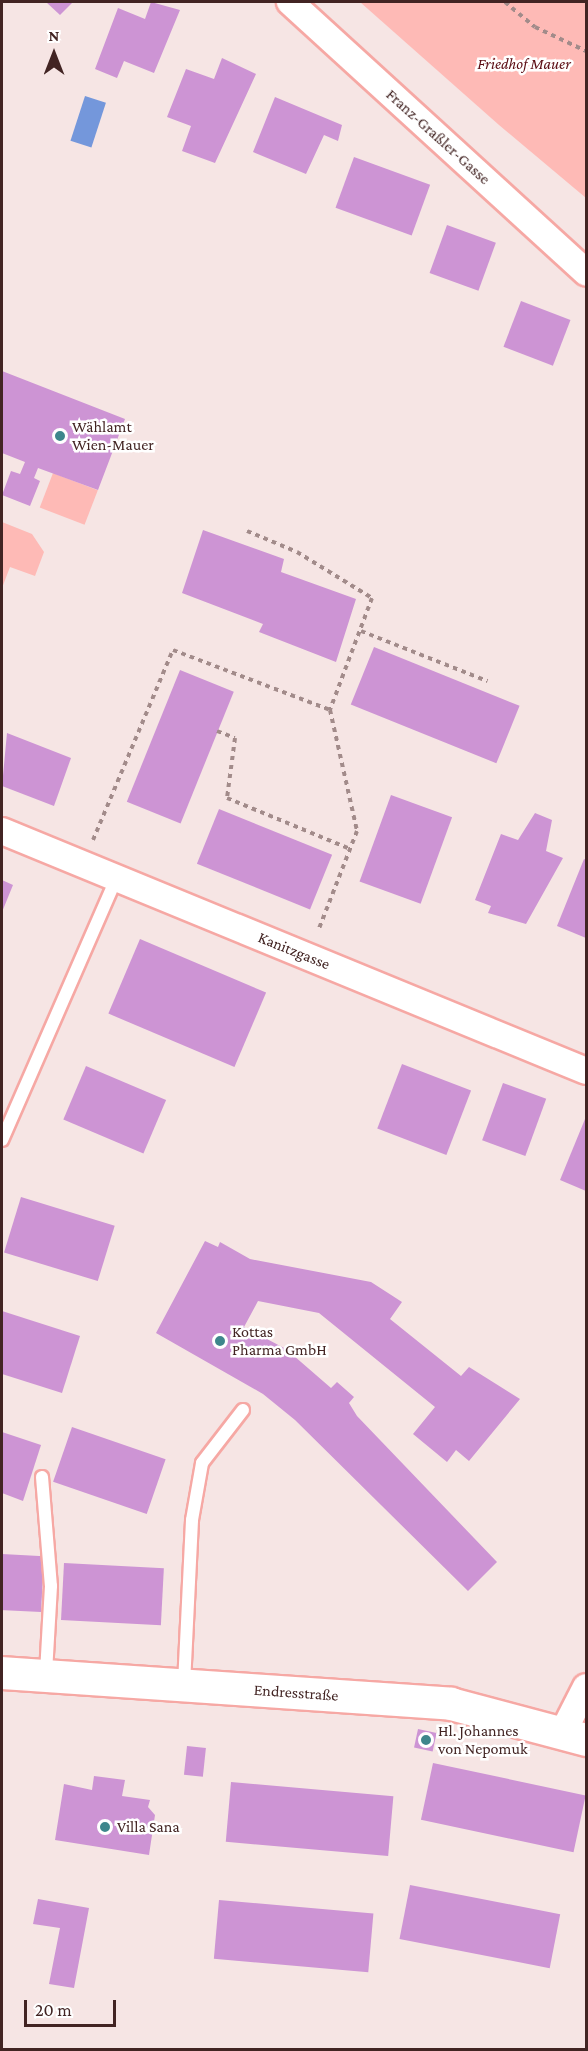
<!DOCTYPE html>
<html>
<head>
<meta charset="utf-8">
<style>
  body { margin:0 }
  #map { position:relative; width:588px; height:2051px; overflow:hidden; background:#f6e5e4; font-family:"Crimson Pro",serif }
  div>[style] { position:absolute }
  .green>* { inset:0; background:#febab6; transform-origin:0 0 }
  .water>* { inset:0; background:#7497db; transform-origin:0 0 }
  .building>* { inset:0; background:#cd94d4; transform-origin:0 0 }
  .path>* { height:4px; margin-top:-2px; transform-origin:0; background:repeating-linear-gradient(90deg,#a28b8a 0 4.5px,transparent 0 9px) }
  .roads { filter:drop-shadow(2px 0 #f6a8a4) drop-shadow(-2px 0 #f6a8a4) drop-shadow(0 2px #f6a8a4) drop-shadow(0 -2px #f6a8a4) }
  .service>* { height:12px; margin:-6px; padding:0 6px; transform-origin:6px; border-radius:6px; background:#fff }
  .minor>* { height:26px; margin:-13px; padding:0 13px; transform-origin:13px; border-radius:13px; background:#fff }
  .tertiary>* { height:32px; margin:-16px; padding:0 16px; transform-origin:16px; border-radius:16px; background:#fff }
  .dots>* { width:16px; height:16px; translate:-50% -50%; box-sizing:border-box; border:3px solid #fff; border-radius:50% }
  span { translate:-50% -50%; white-space:nowrap; text-align:center; line-height:1.15; -webkit-text-stroke:5px #fff; paint-order:stroke }
  .park-label { font-size:16px; color:#5b0c13; font-style:italic }
  .street-label { font-size:16px; color:#422423 }
  .poi-label { font-size:16px; color:#422423 }
  .left { translate:0 -50%; text-align:left }
  .frame { position:absolute; inset:0; border:3px solid #422423; pointer-events:none }
  .north { position:absolute; left:24px; top:24px; width:60px; height:60px; -webkit-text-stroke:4px #fff; paint-order:stroke; rotate:0deg; font-size:16px; font-weight:700; line-height:24px; text-align:center; color:#422423 }
  .north::after { content:''; display:block; margin:auto; width:21px; height:27px; background:#422423; clip-path:polygon(50% 0,100% 100%,50% 72%,0 100%) }
  .scale { position:absolute; left:24px; top:2000px; width:92px; height:27px; box-sizing:border-box; border:3px solid #422423; border-top:0; padding-left:8px; font-size:18px; line-height:21px; white-space:nowrap; color:#422423; -webkit-text-stroke:4px #fff; paint-order:stroke }
</style>
</head>
<body>
<div id="map">
  <div class="green">
    <div style="clip-path:polygon(360px 2px,586px 2px,586px 198px,499px 125px)"></div>
    <div style="left:53px;top:473px;width:48px;height:37px;rotate:21deg"></div>
    <div style="clip-path:polygon(2px 522px,32px 534px,44px 552px,35px 576px,10px 567px,2px 588px)"></div>
  </div>
  <div class="water">
    <div style="left:85px;top:96px;width:22px;height:47px;rotate:18deg"></div>
  </div>
  <div class="building">
    <div style="clip-path:polygon(46px 2px,73px 2px,60px 15px)"></div>
    <div style="clip-path:polygon(151px 2px,180px 10px,154px 73px,124px 61px,117px 78px,95px 69px,118px 8px,145px 19px)"></div>
    <div style="clip-path:polygon(222px 58px,256px 74px,215px 163px,182px 151px,191px 126px,167px 117px,186px 69px,214px 79px)"></div>
    <div style="clip-path:polygon(275px 97px,342px 125px,338px 141px,324px 135px,306px 174px,253px 152px)"></div>
    <div style="left:354px;top:157px;width:81px;height:54px;rotate:20deg"></div>
    <div style="left:447px;top:225px;width:52px;height:51px;rotate:20deg"></div>
    <div style="left:521px;top:301px;width:53px;height:49px;rotate:21deg"></div>
    <div style="clip-path:polygon(2px 371px,125px 419px,98px 490px,38px 468px,34px 478px,40px 481px,30px 506px,2px 495px,11px 471px,20px 474px,25px 462px,2px 453px)"></div>
    <div style="clip-path:polygon(203px 530px,284px 559px,281px 572px,356px 599px,336px 662px,259px 632px,263px 624px,182px 593px)"></div>
    <div style="left:374px;top:647px;width:157px;height:62px;rotate:22deg"></div>
    <div style="left:180px;top:670px;width:58px;height:142px;rotate:22deg"></div>
    <div style="clip-path:polygon(7px 733px,71px 758px,54px 806px,2px 786px)"></div>
    <div style="left:391px;top:795px;width:65px;height:92px;rotate:20deg"></div>
    <div style="left:219px;top:809px;width:122px;height:59px;rotate:22deg"></div>
    <div style="clip-path:polygon(535px 813px,552px 820px,546px 851px,563px 858px,526px 924px,488px 913px,491px 906px,475px 900px,501px 834px,518px 840px)"></div>
    <div style="clip-path:polygon(584px 859px,586px 860px,586px 938px,557px 926px)"></div>
    <div style="clip-path:polygon(2px 880px,13px 885px,2px 912px)"></div>
    <div style="left:140px;top:939px;width:137px;height:81px;rotate:23deg"></div>
    <div style="left:402px;top:1064px;width:74px;height:69px;rotate:21deg"></div>
    <div style="left:86px;top:1066px;width:87px;height:58px;rotate:23deg"></div>
    <div style="left:503px;top:1083px;width:46px;height:61px;rotate:20deg"></div>
    <div style="clip-path:polygon(585px 1119px,586px 1120px,586px 1191px,560px 1180px)"></div>
    <div style="left:21px;top:1197px;width:98px;height:58px;rotate:17deg"></div>
    <div style="clip-path:polygon(205px 1241px,218px 1247px,220px 1242px,250px 1259px,371px 1282px,402px 1302px,390px 1319px,461px 1376px,469px 1367px,520px 1399px,469px 1461px,456px 1450px,447px 1462px,413px 1434px,435px 1407px,319px 1313px,258px 1301px,244px 1327px,286px 1349px,331px 1388px,337px 1382px,354px 1397px,349px 1403px,357px 1416px,497px 1562px,468px 1591px,295px 1420px,263px 1394px,156px 1333px)"></div>
    <div style="clip-path:polygon(2px 1311px,80px 1336px,62px 1393px,2px 1374px)"></div>
    <div style="left:72px;top:1427px;width:99px;height:58px;rotate:19deg"></div>
    <div style="clip-path:polygon(2px 1432px,41px 1445px,23px 1501px,2px 1493px)"></div>
    <div style="left:2px;top:1554px;width:42px;height:56px;rotate:3deg"></div>
    <div style="left:64px;top:1563px;width:100px;height:57px;rotate:3deg"></div>
    <div style="left:418px;top:1729px;width:19px;height:19px;rotate:12deg"></div>
    <div style="left:187px;top:1746px;width:19px;height:29px;rotate:6deg"></div>
    <div style="left:433px;top:1763px;width:156px;height:58px;rotate:12deg"></div>
    <div style="clip-path:polygon(94px 1776px,125px 1780px,122px 1796px,150px 1800px,148px 1807px,155px 1815px,149px 1855px,55px 1840px,64px 1784px,92px 1790px)"></div>
    <div style="left:231px;top:1782px;width:163px;height:60px;rotate:5deg"></div>
    <div style="left:410px;top:1885px;width:153px;height:55px;rotate:11deg"></div>
    <div style="clip-path:polygon(38px 1899px,89px 1908px,74px 1988px,49px 1984px,60px 1928px,33px 1924px)"></div>
    <div style="left:219px;top:1900px;width:155px;height:59px;rotate:5deg"></div>
  </div>
  <div class="path">
    <div style="left:505px;top:2px;width:39px;rotate:40deg"></div>
    <div style="left:535px;top:27px;width:56px;rotate:25.2deg"></div>
    <div style="left:247px;top:531px;width:54px;rotate:22.8deg"></div>
    <div style="left:297px;top:552px;width:88px;rotate:31.5deg"></div>
    <div style="left:372px;top:598px;width:120px;rotate:110.6deg"></div>
    <div style="left:330px;top:710px;width:124px;rotate:77.4deg"></div>
    <div style="left:357px;top:831px;width:107px;rotate:111.3deg"></div>
    <div style="left:361px;top:631px;width:136px;rotate:21.6deg"></div>
    <div style="left:217px;top:731px;width:19px;rotate:21deg"></div>
    <div style="left:235px;top:738px;width:61px;rotate:97.6deg"></div>
    <div style="left:227px;top:798px;width:133px;rotate:22.5deg"></div>
    <div style="left:93px;top:840px;width:206px;rotate:-67.2deg"></div>
    <div style="left:173px;top:650px;width:168px;rotate:20.9deg"></div>
  </div>
  <div class="roads">
    <div class="service">
      <div style="left:2px;top:1140px;width:285px;rotate:-66.4deg"></div>
      <div style="left:42px;top:1477px;width:109px;rotate:85.3deg"></div>
      <div style="left:51px;top:1586px;width:88px;rotate:93.3deg"></div>
      <div style="left:184px;top:1684px;width:164px;rotate:-87.2deg"></div>
      <div style="left:192px;top:1520px;width:58px;rotate:-80deg"></div>
      <div style="left:202px;top:1463px;width:67px;rotate:-52.3deg"></div>
    </div>
    <div class="minor">
      <div style="left:290px;top:2px;width:401px;rotate:42.4deg"></div>
      <div style="left:2px;top:831px;width:631px;rotate:22.34deg"></div>
      <div style="left:564px;top:1730px;width:48px;rotate:-62.9deg"></div>
    </div>
    <div class="tertiary">
      <div style="left:2px;top:1673px;width:450px;rotate:3.9deg"></div>
      <div style="left:451px;top:1704px;width:140px;rotate:14.9deg"></div>
    </div>
  </div>
  <div class="dots">
    <div style="left:60px;top:436px;background:#3e868c"></div>
    <div style="left:220px;top:1341px;background:#3e868c"></div>
    <div style="left:426px;top:1740px;background:#3e868c"></div>
    <div style="left:105px;top:1827px;background:#3e868c"></div>
  </div>
  <div class="park-label">
    <span style="left:524px;top:64px">Friedhof Mauer</span>
  </div>
  <div class="street-label">
    <span style="left:438px;top:137px;rotate:42deg">Franz-Graßler-Gasse</span>
    <span style="left:294px;top:951px;rotate:22deg">Kanitzgasse</span>
    <span style="left:296px;top:1693px;rotate:4deg">Endresstraße</span>
  </div>
  <div class="poi-label">
    <span class="left" style="left:72px;top:436px">Wählamt<br>Wien-Mauer</span>
    <span class="left" style="left:232px;top:1341px">Kottas<br>Pharma GmbH</span>
    <span class="left" style="left:438px;top:1740px">Hl. Johannes<br>von Nepomuk</span>
    <span class="left" style="left:117px;top:1827px">Villa Sana</span>
  </div>
  <div class="frame"></div>
  <div class="north">N</div>
  <div class="scale">20 m</div>
</div>
</body>
</html>
